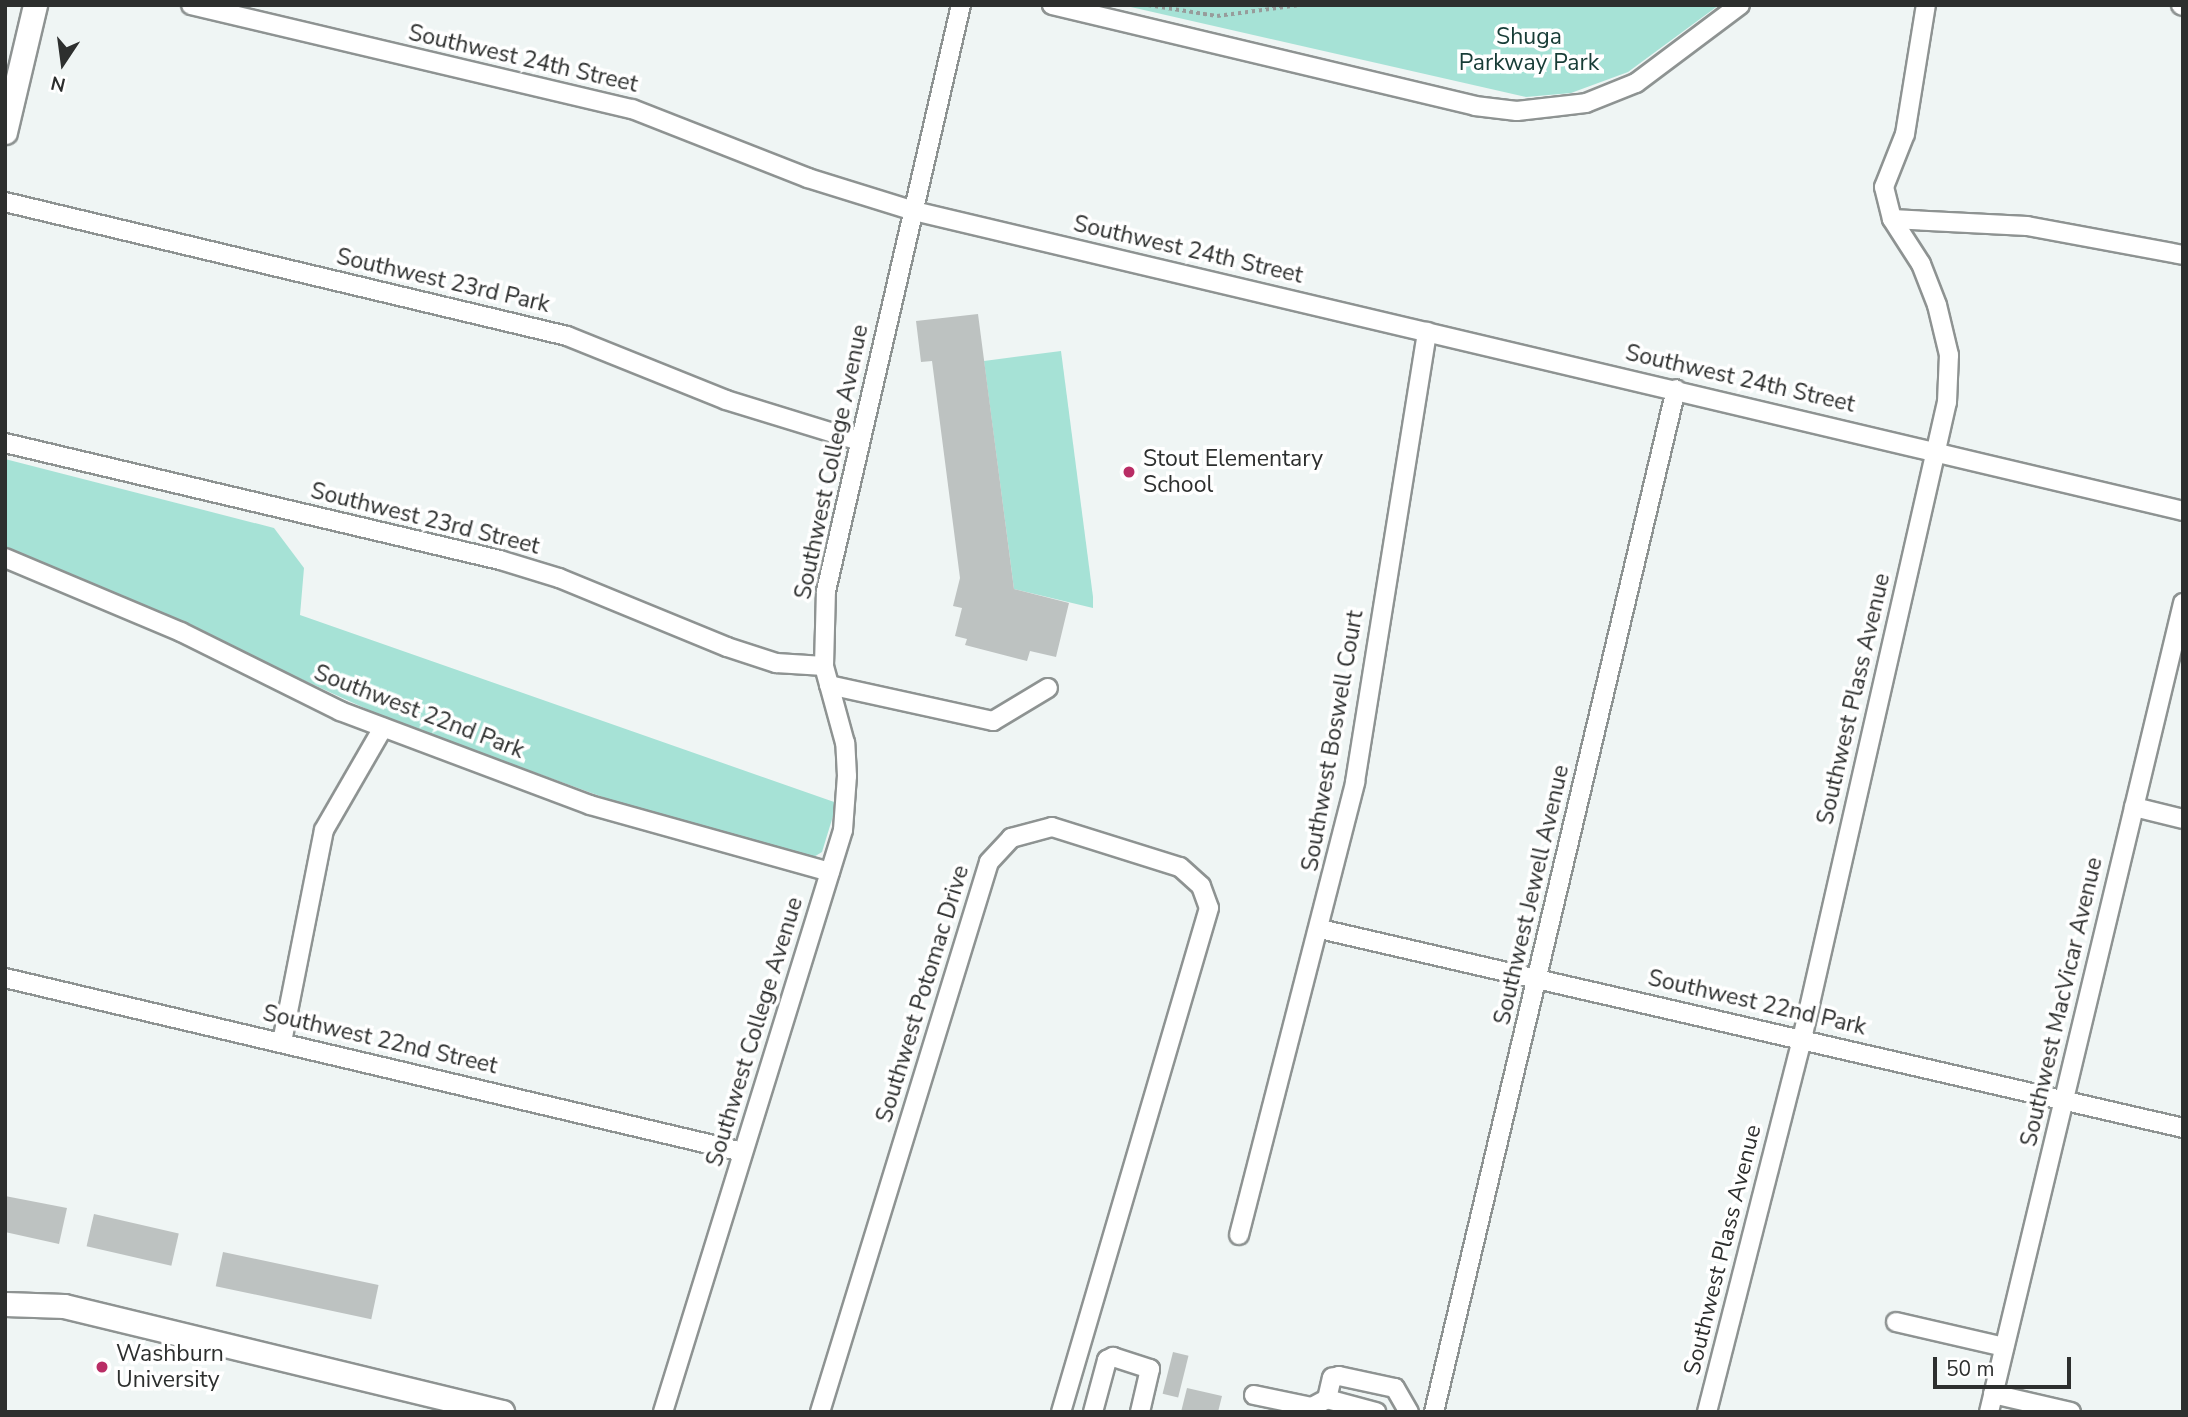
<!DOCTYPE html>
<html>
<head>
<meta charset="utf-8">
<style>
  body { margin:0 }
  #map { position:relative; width:2188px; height:1417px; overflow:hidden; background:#eff5f4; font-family:"Nunito Sans",sans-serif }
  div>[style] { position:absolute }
  .green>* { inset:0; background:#a6e2d6 }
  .building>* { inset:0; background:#bdc2c1; transform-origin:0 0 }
  .path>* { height:3.5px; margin-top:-1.75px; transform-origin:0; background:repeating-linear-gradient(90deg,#979c9b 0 3.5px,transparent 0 7px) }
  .roads { filter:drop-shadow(2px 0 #8e9392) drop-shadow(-2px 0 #8e9392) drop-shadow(0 2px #8e9392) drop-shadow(0 -2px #8e9392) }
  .minor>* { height:18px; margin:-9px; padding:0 9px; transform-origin:9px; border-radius:9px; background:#fff }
  .major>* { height:23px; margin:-11.5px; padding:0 11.5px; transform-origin:11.5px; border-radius:11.5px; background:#fff }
  .dots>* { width:19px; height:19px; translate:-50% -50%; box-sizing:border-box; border:4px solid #fff; border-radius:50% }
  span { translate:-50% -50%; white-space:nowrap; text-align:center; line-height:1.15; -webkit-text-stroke:7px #fff; paint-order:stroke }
  .park-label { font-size:23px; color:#173c36 }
  .street-label { font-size:23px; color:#2d2f2e }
  .poi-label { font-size:23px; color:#2d2f2e }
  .left { translate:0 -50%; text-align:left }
  .frame { position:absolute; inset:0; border:7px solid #2d2f2e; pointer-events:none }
  .north { position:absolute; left:28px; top:28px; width:70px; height:70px; -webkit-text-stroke:5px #fff; paint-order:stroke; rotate:193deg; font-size:19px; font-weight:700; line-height:28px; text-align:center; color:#2d2f2e }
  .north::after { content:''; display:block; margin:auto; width:24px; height:32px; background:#2d2f2e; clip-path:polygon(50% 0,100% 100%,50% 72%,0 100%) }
  .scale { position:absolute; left:1933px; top:1357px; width:138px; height:32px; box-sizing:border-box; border:4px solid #2d2f2e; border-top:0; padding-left:9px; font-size:21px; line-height:24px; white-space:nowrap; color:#2d2f2e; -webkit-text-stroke:5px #fff; paint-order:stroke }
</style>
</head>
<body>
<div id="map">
  <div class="green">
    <div style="clip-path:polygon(1122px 5px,1719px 5px,1628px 72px,1571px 93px,1526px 97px)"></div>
    <div style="clip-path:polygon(1061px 351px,1093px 597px,1093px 608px,1014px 589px,984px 361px)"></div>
    <div style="clip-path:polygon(5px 459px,274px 528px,304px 568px,300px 615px,837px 803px,822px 852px,812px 858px,792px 854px,633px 808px,395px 722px,80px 578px,5px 549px)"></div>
  </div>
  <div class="building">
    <div style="clip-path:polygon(978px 314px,1014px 589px,1069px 603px,1056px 657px,1030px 651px,1027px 661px,965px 645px,967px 639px,955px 636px,962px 608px,953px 606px,960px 578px,932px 361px,921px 362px,916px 321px)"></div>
    <div style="clip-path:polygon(5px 1196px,67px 1208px,59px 1244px,5px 1232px)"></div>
    <div style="left:94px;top:1214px;width:87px;height:33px;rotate:13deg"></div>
    <div style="left:223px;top:1252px;width:159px;height:35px;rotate:12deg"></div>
    <div style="left:1173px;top:1352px;width:16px;height:43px;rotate:14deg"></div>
    <div style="clip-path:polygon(1187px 1388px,1222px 1396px,1218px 1412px,1181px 1412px)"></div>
  </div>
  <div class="path">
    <div style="left:1148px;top:5px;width:70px;rotate:9.1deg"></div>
    <div style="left:1217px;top:16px;width:83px;rotate:-7.6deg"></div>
  </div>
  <div class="roads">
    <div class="minor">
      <div style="left:191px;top:5px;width:453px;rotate:13.3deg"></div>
      <div style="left:632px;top:109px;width:189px;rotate:21.4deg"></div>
      <div style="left:808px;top:178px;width:111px;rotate:17.3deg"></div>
      <div style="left:914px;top:211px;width:1304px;rotate:13.3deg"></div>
      <div style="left:1052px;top:5px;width:435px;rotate:13.4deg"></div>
      <div style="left:1475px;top:106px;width:42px;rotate:6.8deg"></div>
      <div style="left:1517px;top:111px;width:69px;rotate:-6.6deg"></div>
      <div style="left:1586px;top:103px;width:54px;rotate:-21.8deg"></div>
      <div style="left:1636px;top:83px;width:130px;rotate:-36.9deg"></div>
      <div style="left:2181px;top:5px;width:2px;rotate:27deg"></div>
      <div style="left:5px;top:202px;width:578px;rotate:13.41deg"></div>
      <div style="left:567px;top:336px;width:171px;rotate:21.9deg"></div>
      <div style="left:726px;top:400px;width:139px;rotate:17.1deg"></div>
      <div style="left:1892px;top:219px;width:135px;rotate:3deg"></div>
      <div style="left:2027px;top:226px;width:159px;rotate:10.5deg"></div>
      <div style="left:5px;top:443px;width:509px;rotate:13.3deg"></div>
      <div style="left:500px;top:560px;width:62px;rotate:17deg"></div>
      <div style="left:559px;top:578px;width:182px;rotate:22.3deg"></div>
      <div style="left:727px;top:647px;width:52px;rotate:18.1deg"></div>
      <div style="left:776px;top:663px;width:48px;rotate:3.6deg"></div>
      <div style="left:5px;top:558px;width:191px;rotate:22.8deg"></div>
      <div style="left:181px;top:632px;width:178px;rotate:26.4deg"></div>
      <div style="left:340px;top:711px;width:267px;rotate:20.6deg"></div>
      <div style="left:590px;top:805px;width:249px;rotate:15.6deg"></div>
      <div style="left:829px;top:685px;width:168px;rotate:12.4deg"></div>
      <div style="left:993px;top:721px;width:64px;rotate:-31deg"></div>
      <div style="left:2134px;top:807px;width:50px;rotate:13.8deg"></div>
      <div style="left:1320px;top:929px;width:886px;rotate:12.98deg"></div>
      <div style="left:5px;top:978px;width:758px;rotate:13.27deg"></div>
      <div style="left:282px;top:1042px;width:216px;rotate:-78.8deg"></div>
      <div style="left:324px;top:830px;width:118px;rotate:-60deg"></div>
      <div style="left:1239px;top:1235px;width:468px;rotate:-75.6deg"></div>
      <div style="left:1355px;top:782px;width:456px;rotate:-80.9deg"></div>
      <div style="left:1896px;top:1322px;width:111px;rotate:13deg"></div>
      <div style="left:1993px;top:1394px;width:80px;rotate:13deg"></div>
      <div style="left:1254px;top:1395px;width:59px;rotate:11.7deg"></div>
      <div style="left:1312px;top:1407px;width:17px;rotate:-28deg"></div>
      <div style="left:1327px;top:1399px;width:22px;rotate:-77deg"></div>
      <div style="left:1332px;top:1378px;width:7px;rotate:-16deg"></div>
      <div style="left:1339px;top:1376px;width:57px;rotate:12.1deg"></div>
      <div style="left:1395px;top:1388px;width:28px;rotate:60deg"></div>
      <div style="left:1327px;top:1399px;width:51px;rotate:14.9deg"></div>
      <div style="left:663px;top:1412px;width:609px;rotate:-72.81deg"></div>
      <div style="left:843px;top:830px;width:54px;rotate:-85.8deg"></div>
      <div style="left:847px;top:776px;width:33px;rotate:-93deg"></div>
      <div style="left:845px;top:743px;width:80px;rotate:-105.3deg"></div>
      <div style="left:824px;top:666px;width:75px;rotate:-88.5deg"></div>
      <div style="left:826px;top:591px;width:601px;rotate:-77.03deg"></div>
      <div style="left:820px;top:1412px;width:575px;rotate:-72.92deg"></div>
      <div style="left:989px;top:862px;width:33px;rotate:-47deg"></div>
      <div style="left:1011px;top:838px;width:42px;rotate:-15deg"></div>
      <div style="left:1052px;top:827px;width:134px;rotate:17.4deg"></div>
      <div style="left:1180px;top:867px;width:28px;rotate:42deg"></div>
      <div style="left:1201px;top:886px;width:23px;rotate:70deg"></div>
      <div style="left:1209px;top:908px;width:525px;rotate:106.36deg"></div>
      <div style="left:1093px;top:1412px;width:54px;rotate:-74.9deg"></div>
      <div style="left:1107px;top:1360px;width:7px;rotate:-27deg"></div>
      <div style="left:1113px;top:1357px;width:39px;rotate:18deg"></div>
      <div style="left:1150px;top:1369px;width:44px;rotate:103.1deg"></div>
      <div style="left:1434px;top:1412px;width:1051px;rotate:-76.69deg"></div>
      <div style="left:1707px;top:1412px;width:385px;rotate:-75.7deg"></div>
      <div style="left:1802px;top:1039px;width:653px;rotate:-77.18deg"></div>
      <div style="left:1947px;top:402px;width:47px;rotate:-87.6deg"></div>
      <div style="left:1949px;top:355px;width:51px;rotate:-103.5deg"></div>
      <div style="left:1937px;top:305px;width:44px;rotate:-111.3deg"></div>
      <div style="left:1921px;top:264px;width:54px;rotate:-122.8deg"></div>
      <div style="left:1892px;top:219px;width:33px;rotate:-104deg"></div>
      <div style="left:1884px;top:187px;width:57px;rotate:-68.4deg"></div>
      <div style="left:1905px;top:134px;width:131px;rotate:-80.8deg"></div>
      <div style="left:1989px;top:1412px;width:832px;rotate:-76.51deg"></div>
    </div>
    <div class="major">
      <div style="left:5px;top:132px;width:130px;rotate:-76.7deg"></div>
      <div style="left:5px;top:1304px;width:59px;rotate:1.9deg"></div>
      <div style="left:64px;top:1306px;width:451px;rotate:13.6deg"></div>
    </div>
  </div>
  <div class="dots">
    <div style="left:1129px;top:472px;background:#b92d65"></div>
    <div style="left:102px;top:1367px;background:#b92d65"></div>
  </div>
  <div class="park-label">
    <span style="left:1529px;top:50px">Shuga<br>Parkway Park</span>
  </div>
  <div class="street-label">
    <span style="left:523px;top:59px;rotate:13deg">Southwest 24th Street</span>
    <span style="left:1188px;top:250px;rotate:13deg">Southwest 24th Street</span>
    <span style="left:443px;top:281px;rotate:13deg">Southwest 23rd Park</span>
    <span style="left:1740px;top:379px;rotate:13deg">Southwest 24th Street</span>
    <span style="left:832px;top:462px;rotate:-78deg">Southwest College Avenue</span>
    <span style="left:425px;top:519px;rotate:14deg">Southwest 23rd Street</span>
    <span style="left:1854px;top:699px;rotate:-77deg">Southwest Plass Avenue</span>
    <span style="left:419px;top:712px;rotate:21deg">Southwest 22nd Park</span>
    <span style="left:1333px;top:741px;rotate:-80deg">Southwest Boswell Court</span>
    <span style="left:1532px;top:895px;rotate:-77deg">Southwest Jewell Avenue</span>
    <span style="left:923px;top:994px;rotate:-73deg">Southwest Potomac Drive</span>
    <span style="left:2062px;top:1002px;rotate:-77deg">Southwest MacVicar Avenue</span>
    <span style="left:1757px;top:1003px;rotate:13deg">Southwest 22nd Park</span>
    <span style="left:755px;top:1032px;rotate:-73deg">Southwest College Avenue</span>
    <span style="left:380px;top:1040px;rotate:13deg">Southwest 22nd Street</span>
    <span style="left:1723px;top:1250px;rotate:-76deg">Southwest Plass Avenue</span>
  </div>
  <div class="poi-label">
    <span class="left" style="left:1143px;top:472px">Stout Elementary<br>School</span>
    <span class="left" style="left:116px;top:1367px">Washburn<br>University</span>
  </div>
  <div class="frame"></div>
  <div class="north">N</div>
  <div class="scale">50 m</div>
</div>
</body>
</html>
